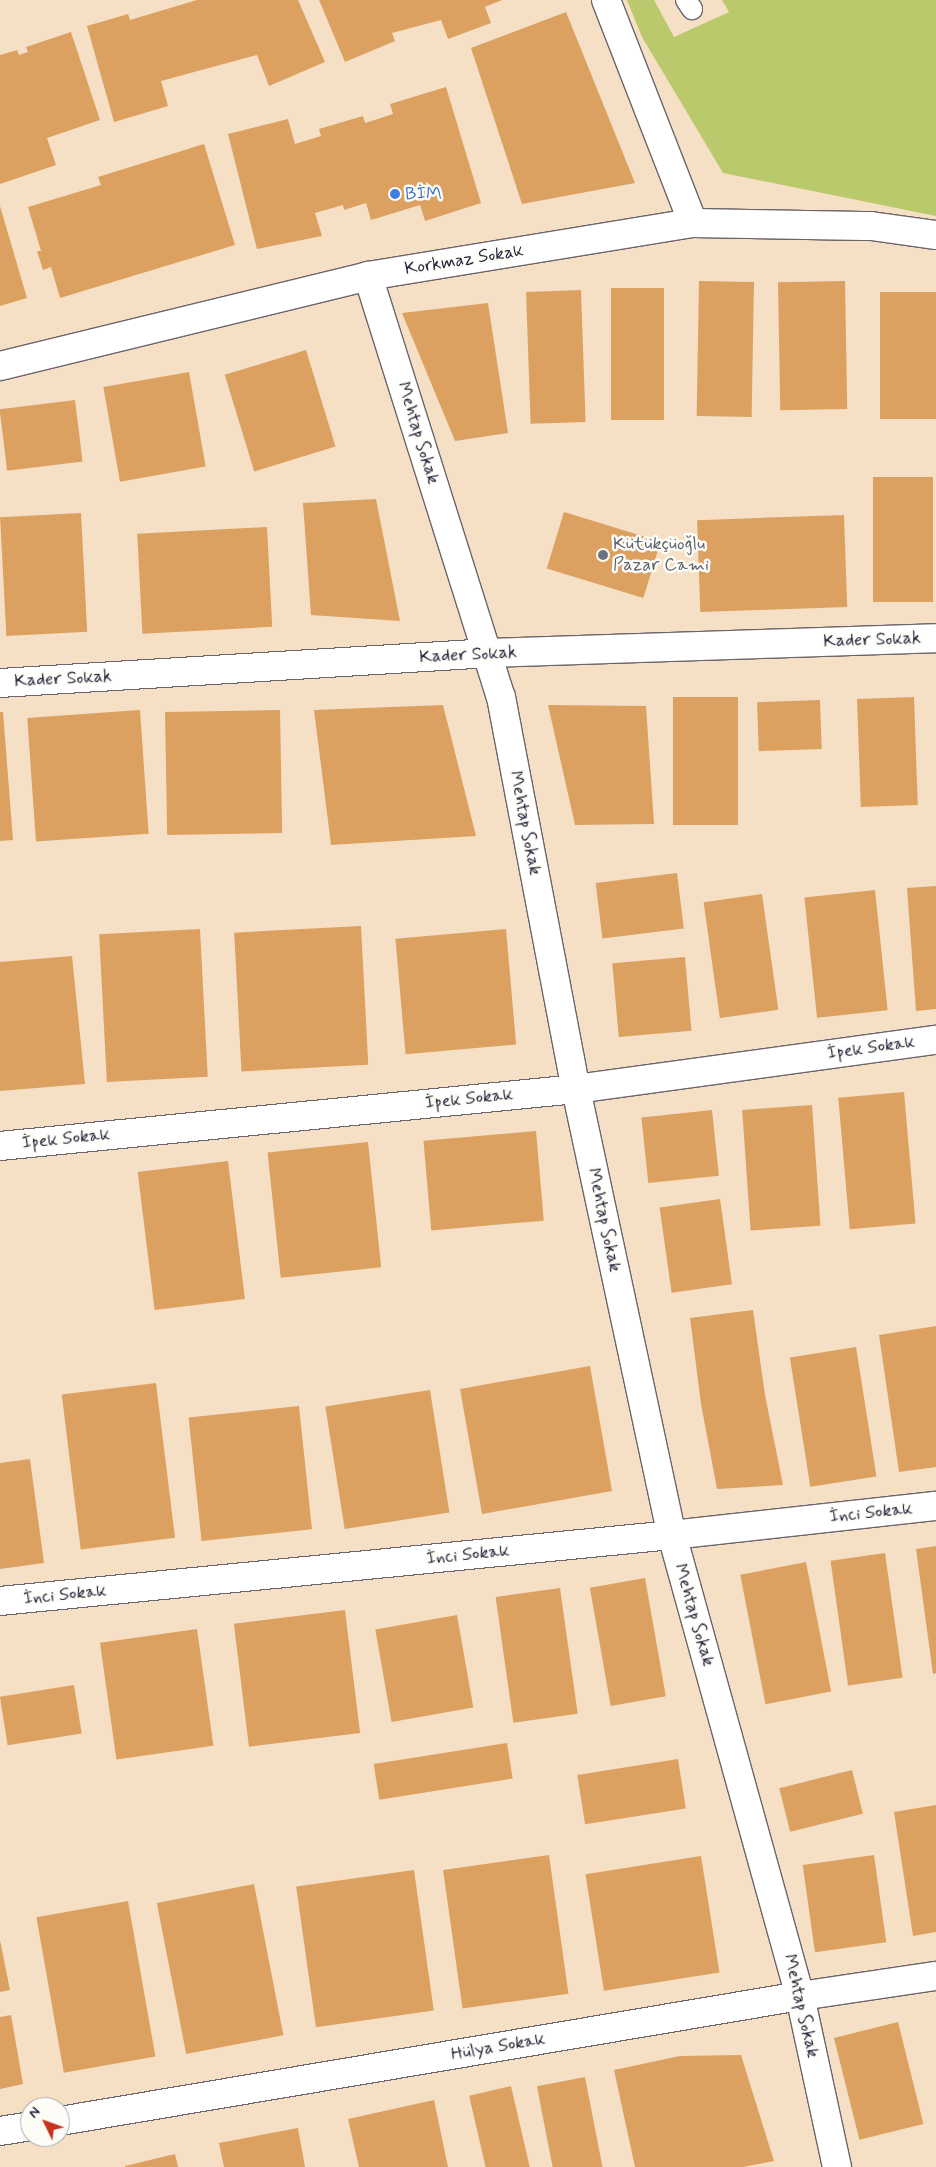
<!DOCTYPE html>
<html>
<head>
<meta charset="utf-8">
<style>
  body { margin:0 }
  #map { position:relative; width:936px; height:2167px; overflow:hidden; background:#f5e0c5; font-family:Mynerve,sans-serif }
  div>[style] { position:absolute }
  .green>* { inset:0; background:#bac96b }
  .building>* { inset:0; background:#dca161; transform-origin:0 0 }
  .roads { filter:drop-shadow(1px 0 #6c646b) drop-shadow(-1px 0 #6c646b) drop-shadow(0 1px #6c646b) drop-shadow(0 -1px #6c646b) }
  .service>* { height:20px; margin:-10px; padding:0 10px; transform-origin:10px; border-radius:10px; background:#fff }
  .minor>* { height:28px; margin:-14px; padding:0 14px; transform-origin:14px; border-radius:14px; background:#fff }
  .dots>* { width:14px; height:14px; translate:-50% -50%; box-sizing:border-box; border:2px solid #fdfcf7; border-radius:50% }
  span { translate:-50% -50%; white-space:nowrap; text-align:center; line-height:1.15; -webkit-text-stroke:5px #fdfcf7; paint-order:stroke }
  .shop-label { font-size:18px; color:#366cbe }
  .left { translate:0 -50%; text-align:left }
  .street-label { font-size:18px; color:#22223b }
  .worship-label { font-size:18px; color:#5b616d }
  .north { position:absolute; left:20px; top:2097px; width:50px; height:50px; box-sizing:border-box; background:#fdfcf7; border:1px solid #a5a5ac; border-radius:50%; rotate:312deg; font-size:14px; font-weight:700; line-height:20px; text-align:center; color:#22223b }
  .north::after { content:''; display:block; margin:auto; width:18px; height:22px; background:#c8321e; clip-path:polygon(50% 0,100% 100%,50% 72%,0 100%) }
</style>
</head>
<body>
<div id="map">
  <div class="green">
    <div style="clip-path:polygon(627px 0,654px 0,674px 37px,729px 12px,722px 0,936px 0,936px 216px,723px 173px,642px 37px)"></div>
  </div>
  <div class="building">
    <div style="clip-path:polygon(197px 0,298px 0,325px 62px,269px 86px,257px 55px,161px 81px,168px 106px,114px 122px,87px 26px,128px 14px,130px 20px)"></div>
    <div style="clip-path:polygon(319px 0,502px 0,485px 7px,491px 23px,448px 39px,441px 20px,392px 33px,395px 41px,345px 62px)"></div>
    <div style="clip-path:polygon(566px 12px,635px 183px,522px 204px,471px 48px)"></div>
    <div style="clip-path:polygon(71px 32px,100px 120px,47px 138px,56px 165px,0 184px,0 55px,17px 50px,19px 55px,28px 52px,26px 47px)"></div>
    <div style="clip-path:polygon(446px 87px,481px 203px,425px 221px,420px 205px,371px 220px,366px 203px,344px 210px,343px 205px,315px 213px,322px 236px,257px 249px,228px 134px,288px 119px,295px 144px,321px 136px,319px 129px,363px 116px,365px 123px,393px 114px,390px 104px)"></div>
    <div style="clip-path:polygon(204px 144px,235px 245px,60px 298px,51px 267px,43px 270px,37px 251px,41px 251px,28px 207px,101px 185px,98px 177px)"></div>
    <div style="clip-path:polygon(0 206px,27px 298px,0 306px)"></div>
    <div style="left:699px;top:281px;width:55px;height:135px;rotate:1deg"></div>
    <div style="left:845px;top:281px;width:128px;height:67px;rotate:89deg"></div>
    <div style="left:611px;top:288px;width:53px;height:132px"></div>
    <div style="left:581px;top:290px;width:132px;height:55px;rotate:88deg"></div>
    <div style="left:936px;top:292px;width:127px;height:56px;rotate:90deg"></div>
    <div style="clip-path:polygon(488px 303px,508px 433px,455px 441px,402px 313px)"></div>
    <div style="left:306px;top:350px;width:101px;height:85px;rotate:73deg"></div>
    <div style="left:189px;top:372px;width:96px;height:87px;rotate:80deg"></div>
    <div style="left:75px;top:400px;width:62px;height:76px;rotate:83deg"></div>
    <div style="left:933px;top:477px;width:125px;height:60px;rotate:90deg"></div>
    <div style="clip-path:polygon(376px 499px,400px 621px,311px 615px,303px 503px)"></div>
    <div style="left:564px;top:512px;width:101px;height:59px;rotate:17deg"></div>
    <div style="left:81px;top:513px;width:119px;height:81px;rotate:87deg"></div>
    <div style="left:844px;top:515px;width:92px;height:147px;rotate:88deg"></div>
    <div style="left:267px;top:527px;width:100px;height:130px;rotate:87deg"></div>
    <div style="left:673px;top:697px;width:65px;height:128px"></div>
    <div style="left:914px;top:697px;width:108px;height:57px;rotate:88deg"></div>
    <div style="left:820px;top:700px;width:49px;height:63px;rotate:88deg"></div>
    <div style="clip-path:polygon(443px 705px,476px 836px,331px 845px,314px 710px)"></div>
    <div style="clip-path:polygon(548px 705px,646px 706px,654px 824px,575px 825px)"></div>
    <div style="left:140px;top:710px;width:124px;height:113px;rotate:86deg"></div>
    <div style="left:280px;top:710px;width:123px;height:115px;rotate:89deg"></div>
    <div style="clip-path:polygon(0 712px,3px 712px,13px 840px,0 841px)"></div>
    <div style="left:677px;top:873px;width:56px;height:82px;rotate:83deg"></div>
    <div style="clip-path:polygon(936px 886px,936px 1009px,916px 1011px,907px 888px)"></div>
    <div style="left:875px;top:890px;width:121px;height:71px;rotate:84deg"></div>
    <div style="left:762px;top:894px;width:117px;height:59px;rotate:82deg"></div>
    <div style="left:361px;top:926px;width:139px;height:127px;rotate:87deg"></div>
    <div style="left:200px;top:929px;width:148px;height:101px;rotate:87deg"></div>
    <div style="left:506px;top:929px;width:116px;height:111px;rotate:85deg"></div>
    <div style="clip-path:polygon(72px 956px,85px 1084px,0 1091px,0 962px)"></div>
    <div style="left:685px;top:957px;width:74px;height:73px;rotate:85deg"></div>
    <div style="left:904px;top:1092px;width:132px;height:66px;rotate:85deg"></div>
    <div style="left:812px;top:1105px;width:121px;height:70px;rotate:86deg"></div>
    <div style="left:712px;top:1110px;width:66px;height:71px;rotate:84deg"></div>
    <div style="left:536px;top:1131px;width:90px;height:113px;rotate:85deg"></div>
    <div style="left:368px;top:1142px;width:126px;height:101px;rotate:84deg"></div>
    <div style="left:228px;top:1161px;width:139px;height:91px;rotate:83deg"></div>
    <div style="left:720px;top:1199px;width:86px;height:61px;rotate:82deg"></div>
    <div style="clip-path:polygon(753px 1310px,765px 1395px,783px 1485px,717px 1489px,701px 1404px,690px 1318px)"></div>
    <div style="clip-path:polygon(936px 1326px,936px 1467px,899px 1472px,879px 1335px)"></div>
    <div style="left:856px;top:1347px;width:131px;height:67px;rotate:81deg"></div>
    <div style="left:590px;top:1366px;width:127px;height:132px;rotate:80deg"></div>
    <div style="left:156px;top:1383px;width:156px;height:95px;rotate:83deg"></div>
    <div style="left:430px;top:1390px;width:124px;height:106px;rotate:81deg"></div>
    <div style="left:299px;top:1406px;width:124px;height:111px;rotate:84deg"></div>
    <div style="clip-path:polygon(30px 1459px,44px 1563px,0 1569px,0 1463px)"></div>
    <div style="clip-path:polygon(936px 1546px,936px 1673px,933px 1674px,916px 1549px)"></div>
    <div style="left:885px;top:1553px;width:126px;height:55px;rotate:82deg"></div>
    <div style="left:806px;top:1562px;width:132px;height:67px;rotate:79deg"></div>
    <div style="left:645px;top:1578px;width:120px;height:56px;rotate:80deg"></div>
    <div style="left:560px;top:1588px;width:127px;height:65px;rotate:82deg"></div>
    <div style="left:345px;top:1610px;width:124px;height:112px;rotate:83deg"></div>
    <div style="left:457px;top:1615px;width:94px;height:83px;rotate:80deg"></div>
    <div style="left:197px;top:1629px;width:118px;height:98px;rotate:82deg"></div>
    <div style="left:74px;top:1685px;width:49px;height:75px;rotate:81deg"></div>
    <div style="left:507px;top:1743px;width:36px;height:135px;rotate:81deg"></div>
    <div style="left:678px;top:1759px;width:50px;height:102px;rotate:81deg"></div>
    <div style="left:852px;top:1770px;width:45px;height:75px;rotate:76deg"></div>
    <div style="clip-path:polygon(936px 1805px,936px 1932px,913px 1936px,894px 1812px)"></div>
    <div style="left:549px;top:1855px;width:140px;height:107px;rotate:82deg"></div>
    <div style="left:874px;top:1855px;width:88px;height:72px;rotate:82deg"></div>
    <div style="left:701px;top:1856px;width:118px;height:117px;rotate:81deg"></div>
    <div style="left:414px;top:1870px;width:142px;height:119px;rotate:82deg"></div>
    <div style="left:254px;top:1884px;width:154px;height:99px;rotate:79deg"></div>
    <div style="left:128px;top:1901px;width:158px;height:93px;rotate:80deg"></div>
    <div style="clip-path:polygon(0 1940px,10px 1990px,0 1992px)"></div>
    <div style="clip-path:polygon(11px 2015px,23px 2084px,0 2089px,0 2017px)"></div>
    <div style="left:898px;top:2022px;width:105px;height:66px;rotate:76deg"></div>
    <div style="clip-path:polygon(741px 2055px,774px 2161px,743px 2167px,635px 2167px,614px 2070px,680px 2056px)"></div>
    <div style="left:585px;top:2077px;width:92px;height:49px;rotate:79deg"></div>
    <div style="left:511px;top:2086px;width:83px;height:43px;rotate:77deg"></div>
    <div style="clip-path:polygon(434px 2100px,448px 2167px,359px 2167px,348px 2119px)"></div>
    <div style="clip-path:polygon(298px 2128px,305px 2167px,224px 2167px,219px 2143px)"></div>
    <div style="clip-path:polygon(175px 2154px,178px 2167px,125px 2167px,125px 2166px)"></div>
  </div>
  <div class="roads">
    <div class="service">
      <div style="left:686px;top:0;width:11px;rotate:56deg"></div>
    </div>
    <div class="minor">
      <div style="left:606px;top:0;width:239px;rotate:68.7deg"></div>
      <div style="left:368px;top:276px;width:442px;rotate:72.5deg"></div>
      <div style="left:501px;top:697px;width:399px;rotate:79.2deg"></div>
      <div style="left:576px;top:1089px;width:456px;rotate:77.9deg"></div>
      <div style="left:672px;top:1535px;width:478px;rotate:74.5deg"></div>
      <div style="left:800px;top:1996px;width:175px;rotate:77.8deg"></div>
      <div style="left:0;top:366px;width:379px;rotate:-13.7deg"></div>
      <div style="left:368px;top:276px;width:329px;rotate:-9.3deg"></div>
      <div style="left:693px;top:223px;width:178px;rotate:1deg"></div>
      <div style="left:871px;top:226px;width:66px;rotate:7.9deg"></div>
      <div style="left:0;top:683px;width:488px;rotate:-3.5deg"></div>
      <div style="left:487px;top:653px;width:449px;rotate:-1.9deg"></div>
      <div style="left:0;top:1146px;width:579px;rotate:-5.65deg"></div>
      <div style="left:576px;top:1089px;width:363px;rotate:-7.8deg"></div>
      <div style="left:0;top:1601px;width:675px;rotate:-5.61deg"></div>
      <div style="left:672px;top:1535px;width:266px;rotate:-6.3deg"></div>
      <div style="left:60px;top:2121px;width:750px;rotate:-9.59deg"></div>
      <div style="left:800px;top:1996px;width:137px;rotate:-8.4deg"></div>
      <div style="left:0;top:2131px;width:30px;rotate:-9deg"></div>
    </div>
  </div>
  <div class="dots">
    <div style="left:395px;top:194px;background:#3f7fe0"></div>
    <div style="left:603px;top:555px;background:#6b7280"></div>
  </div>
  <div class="shop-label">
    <span class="left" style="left:405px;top:194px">BİM</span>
  </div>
  <div class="street-label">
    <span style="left:464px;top:260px;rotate:-9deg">Korkmaz Sokak</span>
    <span style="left:418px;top:433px;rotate:73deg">Mehtap Sokak</span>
    <span style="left:872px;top:640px;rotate:-2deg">Kader Sokak</span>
    <span style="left:468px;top:655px;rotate:-3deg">Kader Sokak</span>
    <span style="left:63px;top:679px;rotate:-3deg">Kader Sokak</span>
    <span style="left:525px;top:823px;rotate:79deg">Mehtap Sokak</span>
    <span style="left:871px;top:1048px;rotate:-8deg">İpek Sokak</span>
    <span style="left:469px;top:1099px;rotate:-6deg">İpek Sokak</span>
    <span style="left:66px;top:1139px;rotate:-6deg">İpek Sokak</span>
    <span style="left:604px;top:1220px;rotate:78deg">Mehtap Sokak</span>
    <span style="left:871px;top:1513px;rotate:-6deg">İnci Sokak</span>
    <span style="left:468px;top:1555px;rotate:-6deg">İnci Sokak</span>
    <span style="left:65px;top:1595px;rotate:-6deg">İnci Sokak</span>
    <span style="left:694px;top:1615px;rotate:74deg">Mehtap Sokak</span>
    <span style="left:801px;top:2006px;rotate:77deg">Mehtap Sokak</span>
    <span style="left:498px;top:2047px;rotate:-10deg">Hülya Sokak</span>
  </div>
  <div class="worship-label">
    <span class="left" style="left:613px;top:555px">Kütükçüoğlu<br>Pazar Cami</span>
  </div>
  <div class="north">N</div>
</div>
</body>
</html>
